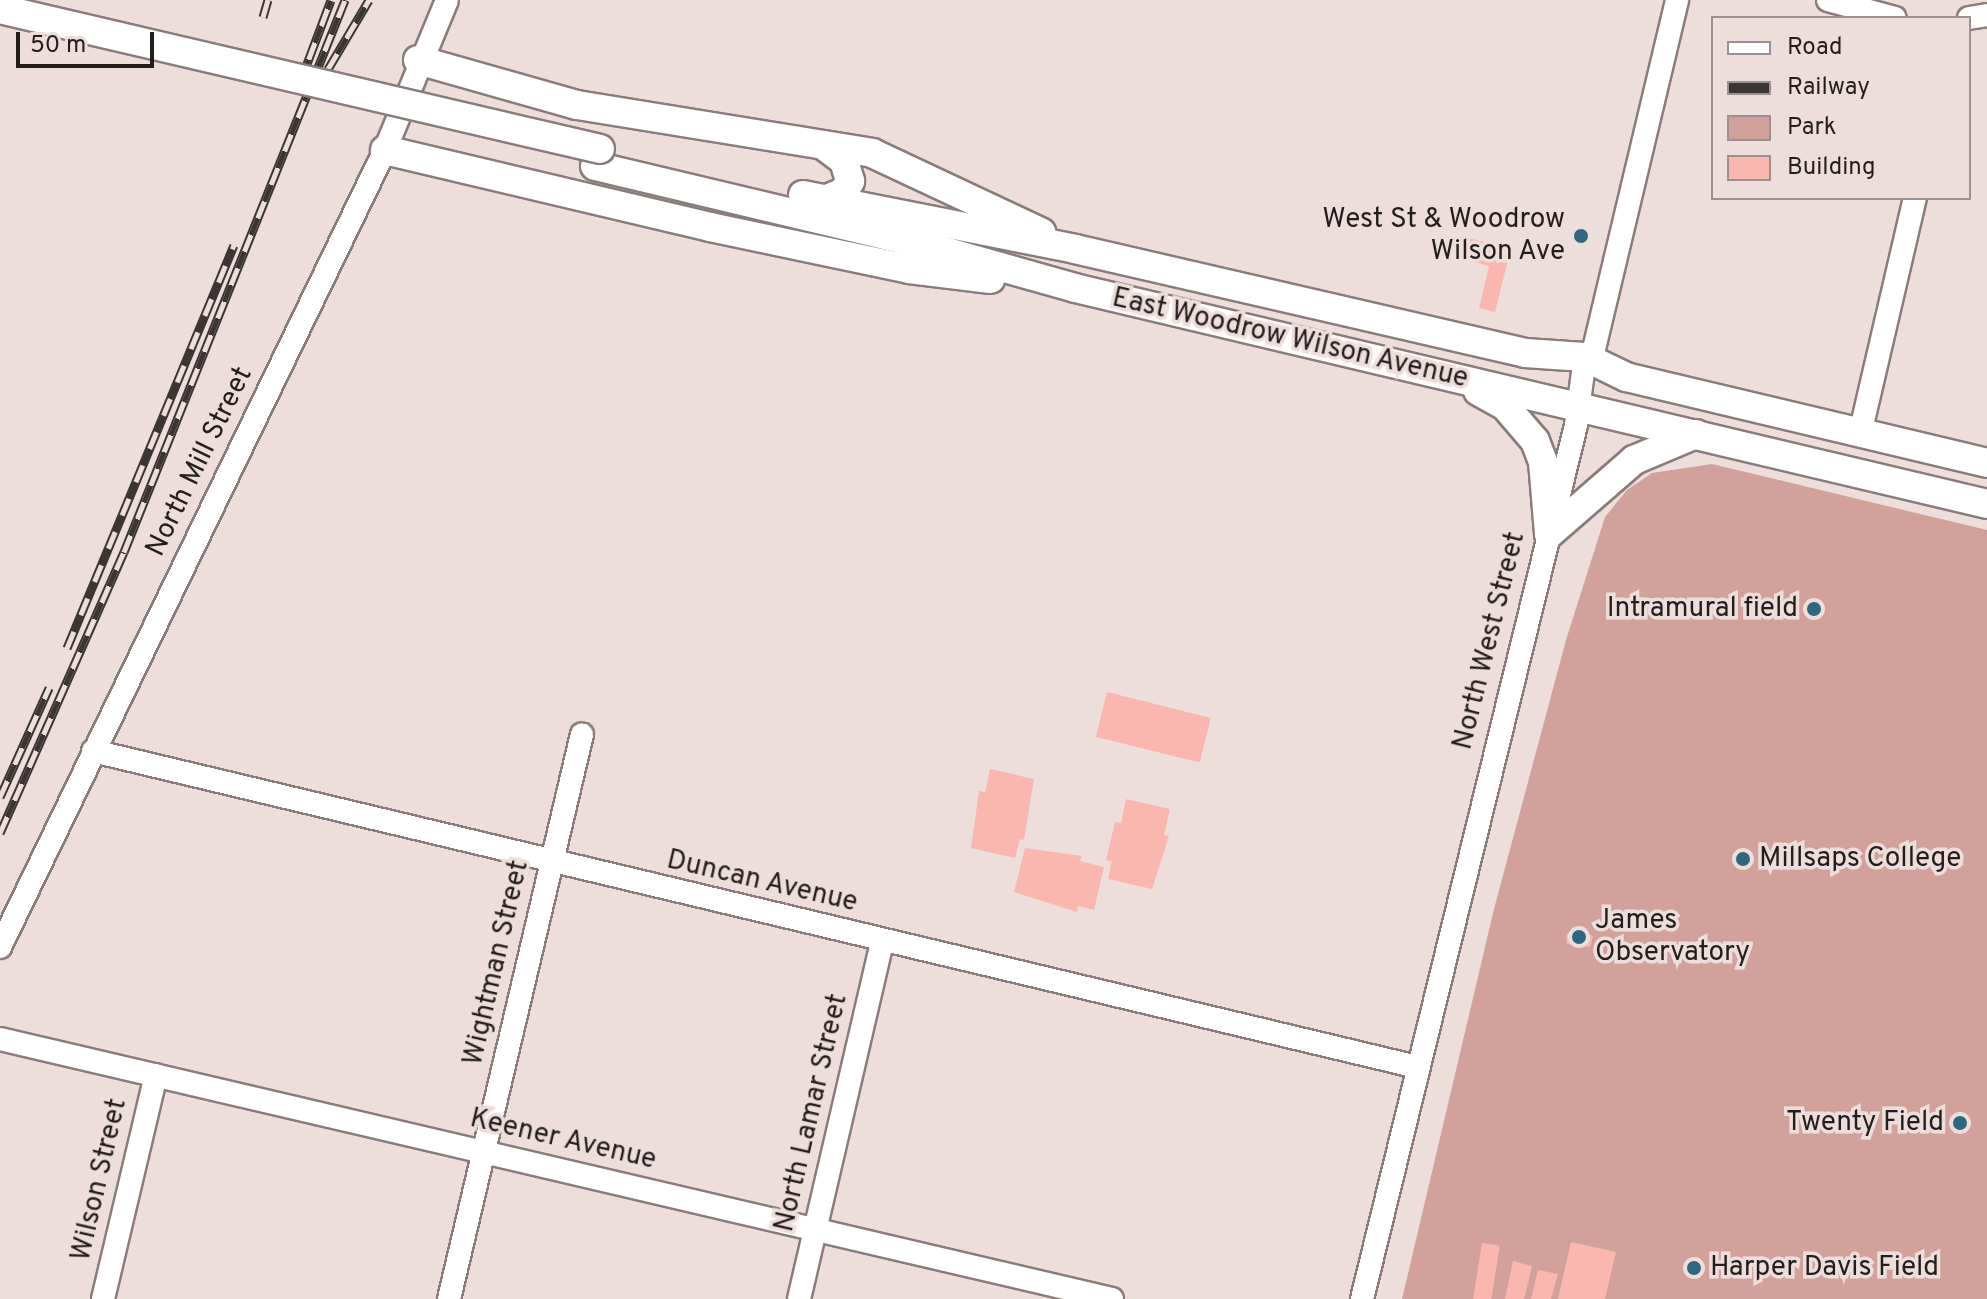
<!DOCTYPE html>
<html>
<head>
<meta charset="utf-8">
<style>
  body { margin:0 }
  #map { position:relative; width:1987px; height:1299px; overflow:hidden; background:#eddedc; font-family:Overpass,sans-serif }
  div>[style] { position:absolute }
  .green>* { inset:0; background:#d3a19c }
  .building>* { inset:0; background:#fab7b0; transform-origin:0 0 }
  .roads { filter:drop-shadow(2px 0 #897c7a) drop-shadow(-2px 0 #897c7a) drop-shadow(0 2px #897c7a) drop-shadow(0 -2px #897c7a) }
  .minor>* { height:22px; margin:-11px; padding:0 11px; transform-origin:11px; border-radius:11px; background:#fff }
  .major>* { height:28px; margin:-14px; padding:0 14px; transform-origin:14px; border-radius:14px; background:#fff }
  .rail>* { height:9px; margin-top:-4.5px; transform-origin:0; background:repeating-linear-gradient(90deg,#eddedc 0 18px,#3b3534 0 36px); box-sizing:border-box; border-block:2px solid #3b3534 }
  .bridges { filter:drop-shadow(2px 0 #897c7a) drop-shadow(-2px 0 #897c7a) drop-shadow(0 2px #897c7a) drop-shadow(0 -2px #897c7a) }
  .major-bridge>* { height:28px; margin:-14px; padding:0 14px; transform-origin:14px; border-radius:14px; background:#fff }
  .dots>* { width:22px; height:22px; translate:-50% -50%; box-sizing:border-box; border:4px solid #eddedc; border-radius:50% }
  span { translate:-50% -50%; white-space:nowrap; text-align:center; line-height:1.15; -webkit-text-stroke:7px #eddedc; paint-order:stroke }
  .poi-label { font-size:28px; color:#231e1d }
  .right { translate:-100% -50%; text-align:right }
  .left { translate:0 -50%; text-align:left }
  .street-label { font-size:28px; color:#231e1d }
  .legend { position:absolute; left:1711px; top:16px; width:260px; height:184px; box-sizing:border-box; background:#eddedc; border:2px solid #9c9190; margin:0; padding:10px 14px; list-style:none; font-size:24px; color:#231e1d }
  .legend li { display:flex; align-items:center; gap:16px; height:40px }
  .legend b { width:40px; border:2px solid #9c9190 }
  .scale { position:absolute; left:16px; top:32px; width:138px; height:36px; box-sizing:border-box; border:4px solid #231e1d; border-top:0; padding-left:10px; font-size:24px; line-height:28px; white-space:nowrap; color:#231e1d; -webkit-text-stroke:6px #eddedc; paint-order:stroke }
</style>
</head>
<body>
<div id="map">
  <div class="green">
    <div style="clip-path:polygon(1712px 464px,1987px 530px,1987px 1299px,1402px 1299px,1494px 909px,1566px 640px,1605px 517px,1627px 490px,1652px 473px)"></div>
  </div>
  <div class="building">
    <div style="clip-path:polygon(1463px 237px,1511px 248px,1495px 312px,1479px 308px,1489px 266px,1458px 258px)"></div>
    <div style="left:1107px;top:692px;width:107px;height:46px;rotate:14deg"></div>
    <div style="clip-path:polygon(990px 769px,1034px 779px,1024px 840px,1020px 839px,1015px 858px,971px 848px,979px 791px,985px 792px)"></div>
    <div style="clip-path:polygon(1126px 799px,1170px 809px,1164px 835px,1169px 836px,1152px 889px,1108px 879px,1112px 861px,1106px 860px,1115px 822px,1121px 823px)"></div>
    <div style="clip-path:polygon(1025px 848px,1082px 856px,1080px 861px,1104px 867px,1094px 910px,1078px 906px,1077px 912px,1014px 892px)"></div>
    <div style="clip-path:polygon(1575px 928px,1593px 936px,1590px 947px,1567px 944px,1566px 935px)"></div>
    <div style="clip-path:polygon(1571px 1242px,1616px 1252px,1605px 1299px,1558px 1299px)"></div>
    <div style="left:1482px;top:1243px;width:18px;height:57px;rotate:9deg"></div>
    <div style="clip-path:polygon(1513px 1261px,1532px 1266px,1524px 1299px,1505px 1299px)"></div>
    <div style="clip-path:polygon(1538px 1270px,1558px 1274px,1551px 1299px,1531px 1299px)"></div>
  </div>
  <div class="roads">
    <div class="minor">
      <div style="left:1828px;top:0;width:69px;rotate:15deg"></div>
      <div style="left:1969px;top:18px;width:18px;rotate:-9deg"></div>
      <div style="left:1860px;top:434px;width:242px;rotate:-76.9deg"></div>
      <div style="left:93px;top:751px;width:1361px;rotate:13.42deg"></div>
      <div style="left:0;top:947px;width:885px;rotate:-64.22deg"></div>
      <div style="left:385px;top:150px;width:162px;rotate:-67.5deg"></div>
      <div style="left:0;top:1039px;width:1142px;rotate:13.16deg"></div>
      <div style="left:103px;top:1299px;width:230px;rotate:-76.7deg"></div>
      <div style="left:449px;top:1299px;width:580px;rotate:-76.75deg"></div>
      <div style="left:799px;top:1299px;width:367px;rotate:-76.9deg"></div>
      <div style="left:1362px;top:1299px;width:900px;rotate:-76.24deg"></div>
      <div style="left:1576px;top:425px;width:69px;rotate:-82.5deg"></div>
      <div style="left:1585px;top:357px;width:12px;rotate:-42deg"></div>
      <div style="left:1594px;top:349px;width:359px;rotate:-76.6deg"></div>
    </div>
    <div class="major">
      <div style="left:418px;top:60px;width:165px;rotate:15.8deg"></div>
      <div style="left:577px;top:105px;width:299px;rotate:9.2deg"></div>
      <div style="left:872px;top:153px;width:187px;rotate:25.1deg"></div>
      <div style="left:823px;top:145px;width:26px;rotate:37deg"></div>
      <div style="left:844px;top:161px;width:21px;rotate:73deg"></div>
      <div style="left:850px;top:181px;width:13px;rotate:119deg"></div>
      <div style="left:844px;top:192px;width:22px;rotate:158deg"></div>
      <div style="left:385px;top:150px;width:334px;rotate:13.3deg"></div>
      <div style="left:710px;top:227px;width:203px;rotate:11.9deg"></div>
      <div style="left:909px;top:269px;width:82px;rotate:7deg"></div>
      <div style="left:595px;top:166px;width:307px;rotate:13.4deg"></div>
      <div style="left:894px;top:237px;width:188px;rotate:15.7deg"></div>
      <div style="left:1075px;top:288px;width:937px;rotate:13.32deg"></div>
      <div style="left:803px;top:195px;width:277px;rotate:11.2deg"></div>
      <div style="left:1075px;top:249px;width:462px;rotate:13deg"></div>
      <div style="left:1525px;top:353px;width:60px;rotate:3.8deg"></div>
      <div style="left:1585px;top:357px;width:46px;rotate:26deg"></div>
      <div style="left:1626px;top:377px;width:371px;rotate:13.4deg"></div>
      <div style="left:1478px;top:391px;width:31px;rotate:29deg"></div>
      <div style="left:1505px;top:406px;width:46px;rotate:49.4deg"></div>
      <div style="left:1535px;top:441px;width:22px;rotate:69deg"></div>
      <div style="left:1543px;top:462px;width:72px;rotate:85.2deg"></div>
      <div style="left:1549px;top:534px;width:113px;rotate:-41deg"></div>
      <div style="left:1634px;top:460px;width:67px;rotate:-22.8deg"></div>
    </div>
  </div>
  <div class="rail">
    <div style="left:263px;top:17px;width:18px;rotate:-74deg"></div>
    <div style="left:328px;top:69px;width:80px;rotate:-59.3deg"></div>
    <div style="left:296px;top:93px;width:99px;rotate:-69.4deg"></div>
    <div style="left:67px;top:648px;width:436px;rotate:-67.5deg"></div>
    <div style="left:0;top:797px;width:120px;rotate:-65.8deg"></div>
    <div style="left:0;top:833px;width:307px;rotate:-66.2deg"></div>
    <div style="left:124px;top:552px;width:595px;rotate:-68.18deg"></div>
  </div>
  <div class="bridges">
    <div class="major-bridge">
      <div style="left:0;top:9px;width:616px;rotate:13.13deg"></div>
    </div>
  </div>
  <div class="dots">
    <div style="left:1581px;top:236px;background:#2d6780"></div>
    <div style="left:1814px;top:609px;background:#2d6780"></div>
    <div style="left:1743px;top:859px;background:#2d6780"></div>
    <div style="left:1579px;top:937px;background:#2d6780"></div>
    <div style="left:1960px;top:1123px;background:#2d6780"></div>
    <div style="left:1694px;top:1268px;background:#2d6780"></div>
  </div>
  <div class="poi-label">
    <span class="right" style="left:1565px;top:236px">West St &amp; Woodrow<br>Wilson Ave</span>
    <span class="right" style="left:1798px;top:609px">Intramural field</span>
    <span class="left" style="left:1759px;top:859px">Millsaps College</span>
    <span class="left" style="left:1595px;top:937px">James<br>Observatory</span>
    <span class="right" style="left:1944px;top:1123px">Twenty Field</span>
    <span class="left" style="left:1710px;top:1268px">Harper Davis Field</span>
  </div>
  <div class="street-label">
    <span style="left:1290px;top:339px;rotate:13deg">East Woodrow Wilson Avenue</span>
    <span style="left:200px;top:462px;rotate:-64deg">North Mill Street</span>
    <span style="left:1490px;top:641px;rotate:-76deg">North West Street</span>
    <span style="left:762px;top:882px;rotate:13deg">Duncan Avenue</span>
    <span style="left:497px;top:963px;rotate:-77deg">Wightman Street</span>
    <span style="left:812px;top:1113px;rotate:-77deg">North Lamar Street</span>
    <span style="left:563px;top:1140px;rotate:13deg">Keener Avenue</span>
    <span style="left:100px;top:1180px;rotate:-77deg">Wilson Street</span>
  </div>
  <ul class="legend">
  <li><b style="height:10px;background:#fff"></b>Road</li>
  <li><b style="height:10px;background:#3b3534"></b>Railway</li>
  <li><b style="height:22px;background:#d3a19c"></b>Park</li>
  <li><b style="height:22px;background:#fab7b0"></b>Building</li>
  </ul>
  <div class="scale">50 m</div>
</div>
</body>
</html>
